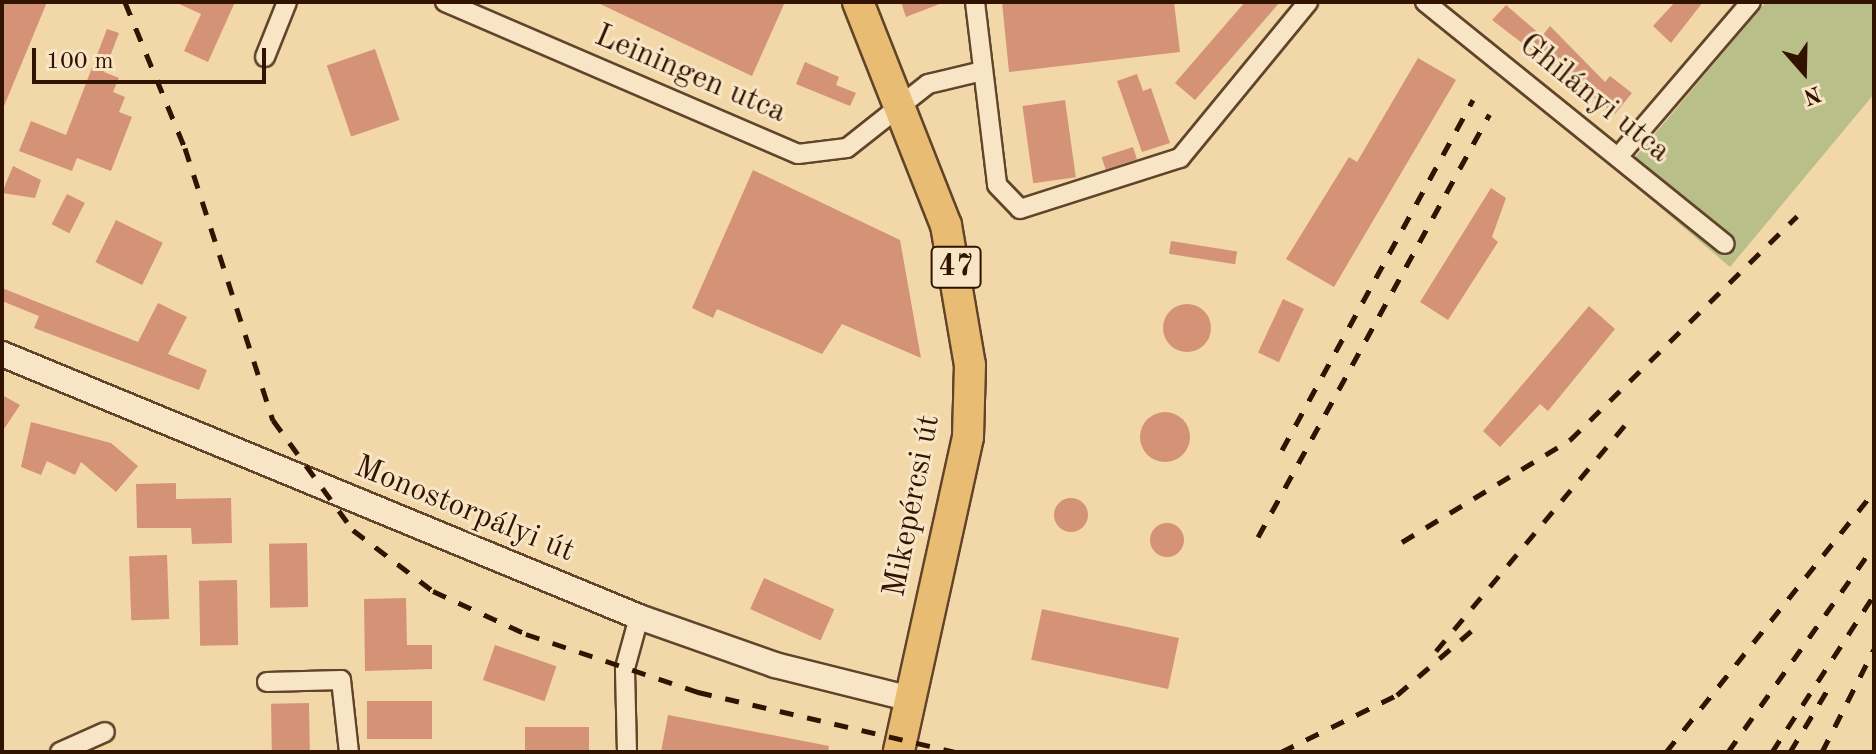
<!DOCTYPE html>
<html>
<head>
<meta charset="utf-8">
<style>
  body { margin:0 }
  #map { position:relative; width:1876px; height:754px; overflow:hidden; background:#f2d7a8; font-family:"Old Standard TT",serif }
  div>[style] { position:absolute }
  .green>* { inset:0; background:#b8bf89 }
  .building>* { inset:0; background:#d49377; transform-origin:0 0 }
  .round { border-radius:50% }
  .roads { filter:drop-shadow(2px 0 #61442a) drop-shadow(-2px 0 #61442a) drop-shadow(0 2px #61442a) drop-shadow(0 -2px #61442a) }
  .minor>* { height:18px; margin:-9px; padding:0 9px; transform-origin:9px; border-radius:9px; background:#f7e5c6 }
  .tertiary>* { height:24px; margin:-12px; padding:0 12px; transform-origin:12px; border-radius:12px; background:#f7e5c6 }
  .primary>* { height:30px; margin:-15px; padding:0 15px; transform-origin:15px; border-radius:15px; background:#e9bc74 }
  .rail>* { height:5px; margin-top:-2.5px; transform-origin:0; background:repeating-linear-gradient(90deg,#311300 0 14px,transparent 0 28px) }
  span { translate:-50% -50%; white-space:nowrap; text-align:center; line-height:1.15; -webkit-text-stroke:6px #f7e5c6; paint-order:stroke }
  .shield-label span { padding:2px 6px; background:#f7e5c6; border:2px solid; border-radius:6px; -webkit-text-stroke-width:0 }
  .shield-label { font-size:30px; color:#311300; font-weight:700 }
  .street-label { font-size:32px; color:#311300 }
  .frame { position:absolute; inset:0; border:4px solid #311300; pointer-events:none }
  .north { position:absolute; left:1764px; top:32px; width:80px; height:80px; -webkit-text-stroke:6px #f7e5c6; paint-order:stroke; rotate:160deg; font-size:22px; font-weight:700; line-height:32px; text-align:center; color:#311300 }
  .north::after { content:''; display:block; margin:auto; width:28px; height:36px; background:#311300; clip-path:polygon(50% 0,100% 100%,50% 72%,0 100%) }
  .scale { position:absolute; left:32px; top:48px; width:234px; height:36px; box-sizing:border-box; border:4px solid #311300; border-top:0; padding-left:10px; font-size:24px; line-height:28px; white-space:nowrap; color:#311300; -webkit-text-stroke:6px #f7e5c6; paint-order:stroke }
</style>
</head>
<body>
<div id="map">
  <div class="green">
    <div style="clip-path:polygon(1766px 2px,1874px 2px,1874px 94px,1730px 267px,1621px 174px)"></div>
  </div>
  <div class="building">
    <div style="clip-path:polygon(2px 2px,47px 2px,2px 111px)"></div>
    <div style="clip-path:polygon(175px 2px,235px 2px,208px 62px,184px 51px,201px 14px)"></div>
    <div style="clip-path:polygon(596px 2px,785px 2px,752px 76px)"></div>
    <div style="clip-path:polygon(901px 2px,942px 2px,942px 3px,906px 17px)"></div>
    <div style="clip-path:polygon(1002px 2px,1174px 2px,1180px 52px,1009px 72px)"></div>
    <div style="clip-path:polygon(1245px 2px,1280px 2px,1195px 100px,1175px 83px)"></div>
    <div style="clip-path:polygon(1675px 2px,1703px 2px,1671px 43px,1653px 26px)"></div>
    <div style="clip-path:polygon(1506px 5px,1542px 36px,1550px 26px,1605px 82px,1610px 76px,1632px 93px,1615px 114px,1492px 20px)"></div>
    <div style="clip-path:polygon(107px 29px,119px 33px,104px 72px,119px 78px,113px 92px,125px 97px,119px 112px,132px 117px,111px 171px,77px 158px,72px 171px,19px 151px,31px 121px,66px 135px)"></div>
    <div style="left:375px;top:49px;width:75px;height:51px;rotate:71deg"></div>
    <div style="clip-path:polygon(1418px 58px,1456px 80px,1334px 287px,1286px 259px,1349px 157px,1357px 162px)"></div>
    <div style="clip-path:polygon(805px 62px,839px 77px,836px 85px,856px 93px,850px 106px,796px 84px)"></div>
    <div style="clip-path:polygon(1137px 74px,1143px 91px,1151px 88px,1170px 143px,1142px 152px,1117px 81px)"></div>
    <div style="left:1065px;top:100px;width:78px;height:43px;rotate:82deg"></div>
    <div style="left:1133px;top:147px;width:13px;height:33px;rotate:72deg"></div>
    <div style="clip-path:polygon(13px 166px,41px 180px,35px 198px,2px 193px)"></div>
    <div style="clip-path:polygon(753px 170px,900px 240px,921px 358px,842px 324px,822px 354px,717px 309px,713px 318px,692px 308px)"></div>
    <div style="clip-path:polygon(1491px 188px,1506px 198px,1492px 237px,1498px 242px,1448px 320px,1420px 302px)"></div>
    <div style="left:67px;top:194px;width:20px;height:34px;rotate:27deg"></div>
    <div style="left:116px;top:220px;width:52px;height:47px;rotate:26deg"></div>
    <div style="left:1171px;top:241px;width:67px;height:13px;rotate:9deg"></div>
    <div style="clip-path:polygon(2px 288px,138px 342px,158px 303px,187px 317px,168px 354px,207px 370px,199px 390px,34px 328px,39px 316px,2px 301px)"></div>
    <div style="left:1283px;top:299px;width:23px;height:59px;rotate:25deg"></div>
    <div class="round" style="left:1163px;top:304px;width:48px;height:48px"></div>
    <div style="clip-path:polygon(1589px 306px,1615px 329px,1548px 411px,1540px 404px,1500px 447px,1483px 431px)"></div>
    <div style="clip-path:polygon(2px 395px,20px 405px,2px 432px)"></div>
    <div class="round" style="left:1140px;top:412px;width:50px;height:50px"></div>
    <div style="clip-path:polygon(31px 422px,111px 443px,138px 466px,116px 492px,81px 462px,75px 475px,47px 461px,41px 475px,21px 467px)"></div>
    <div style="clip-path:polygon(176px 483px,176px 499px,231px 498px,232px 543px,192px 544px,191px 528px,137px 528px,136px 484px)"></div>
    <div style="left:435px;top:493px;width:24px;height:13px;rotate:22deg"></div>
    <div class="round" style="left:1054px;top:498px;width:34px;height:34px"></div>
    <div class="round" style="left:1150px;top:523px;width:34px;height:34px"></div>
    <div style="left:307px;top:543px;width:64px;height:38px;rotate:89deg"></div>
    <div style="left:167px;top:555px;width:64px;height:38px;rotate:88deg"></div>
    <div style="left:764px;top:578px;width:77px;height:34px;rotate:24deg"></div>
    <div style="left:237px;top:580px;width:65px;height:38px;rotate:89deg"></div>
    <div style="clip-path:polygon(406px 598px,407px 645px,432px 645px,432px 669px,365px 671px,364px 599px)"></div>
    <div style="left:1042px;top:609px;width:140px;height:52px;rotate:12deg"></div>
    <div style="left:495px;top:645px;width:65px;height:37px;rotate:19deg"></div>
    <div style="left:432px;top:701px;width:38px;height:65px;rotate:90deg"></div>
    <div style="left:309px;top:703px;width:49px;height:38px;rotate:89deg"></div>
    <div style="clip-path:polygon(668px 715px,829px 746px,828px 752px,661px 752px)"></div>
    <div style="left:589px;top:727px;width:25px;height:64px;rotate:90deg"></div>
  </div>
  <div class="roads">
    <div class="minor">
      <div style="left:445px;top:2px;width:384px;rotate:23.3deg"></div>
      <div style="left:798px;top:154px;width:49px;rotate:-7deg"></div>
      <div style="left:847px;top:148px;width:103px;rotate:-38.3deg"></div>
      <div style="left:928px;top:84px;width:56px;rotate:-13.5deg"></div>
      <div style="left:975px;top:2px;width:184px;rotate:83.1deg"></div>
      <div style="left:997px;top:185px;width:33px;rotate:46deg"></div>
      <div style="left:1020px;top:209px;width:168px;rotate:-17.7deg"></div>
      <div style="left:1180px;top:158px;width:202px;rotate:-50.6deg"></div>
      <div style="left:1425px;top:2px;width:385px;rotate:38.9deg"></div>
      <div style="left:265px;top:57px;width:59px;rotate:-68.2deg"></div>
      <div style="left:1618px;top:157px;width:204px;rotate:-49.4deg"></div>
      <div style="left:267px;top:682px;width:74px;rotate:-1.5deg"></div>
      <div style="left:341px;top:680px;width:72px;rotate:83.7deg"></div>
      <div style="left:60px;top:752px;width:49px;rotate:-24deg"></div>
      <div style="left:627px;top:752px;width:84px;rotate:-91.4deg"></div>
      <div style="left:625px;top:668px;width:53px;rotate:-74.6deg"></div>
    </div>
    <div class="tertiary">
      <div style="left:2px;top:354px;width:689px;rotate:22.43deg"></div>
      <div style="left:639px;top:617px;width:144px;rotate:19.4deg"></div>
      <div style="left:775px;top:665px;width:140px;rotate:14deg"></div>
    </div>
    <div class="primary">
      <div style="left:858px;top:2px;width:240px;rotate:68.5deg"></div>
      <div style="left:946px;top:225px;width:142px;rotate:80.3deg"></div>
      <div style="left:970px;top:365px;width:72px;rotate:91.6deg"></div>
      <div style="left:968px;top:437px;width:322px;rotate:102.4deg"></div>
    </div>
  </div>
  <div class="rail">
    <div style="left:125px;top:2px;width:158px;rotate:67.7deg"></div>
    <div style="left:185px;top:148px;width:286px;rotate:72.1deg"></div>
    <div style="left:273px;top:420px;width:136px;rotate:54deg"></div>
    <div style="left:353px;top:530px;width:101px;rotate:37.3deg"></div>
    <div style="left:433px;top:591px;width:102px;rotate:24.8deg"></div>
    <div style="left:526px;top:634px;width:182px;rotate:18.6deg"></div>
    <div style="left:698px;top:692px;width:265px;rotate:13.1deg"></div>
    <div style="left:1282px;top:450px;width:399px;rotate:-61.4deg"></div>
    <div style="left:1258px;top:537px;width:482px;rotate:-61.3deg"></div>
    <div style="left:1402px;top:542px;width:197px;rotate:-31.3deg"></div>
    <div style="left:1570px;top:440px;width:319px;rotate:-44.6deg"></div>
    <div style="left:1436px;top:651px;width:305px;rotate:-50.1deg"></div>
    <div style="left:1281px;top:752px;width:129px;rotate:-26.2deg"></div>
    <div style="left:1397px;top:695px;width:107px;rotate:-40.8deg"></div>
    <div style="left:1666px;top:752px;width:334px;rotate:-51.4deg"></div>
    <div style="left:1728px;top:752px;width:252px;rotate:-54.7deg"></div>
    <div style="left:1772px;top:752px;width:187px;rotate:-57deg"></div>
    <div style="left:1790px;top:752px;width:79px;rotate:-58.9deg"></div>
    <div style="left:1822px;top:752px;width:115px;rotate:-63.2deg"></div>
  </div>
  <div class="shield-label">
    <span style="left:956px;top:267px">47</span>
  </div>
  <div class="street-label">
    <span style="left:690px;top:75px;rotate:23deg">Leiningen utca</span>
    <span style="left:1594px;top:99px;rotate:39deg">Ghilányi utca</span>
    <span style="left:913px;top:506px;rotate:-79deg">Mikepércsi út</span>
    <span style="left:464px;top:510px;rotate:22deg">Monostorpályi út</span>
  </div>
  <div class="frame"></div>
  <div class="north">N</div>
  <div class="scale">100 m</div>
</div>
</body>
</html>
